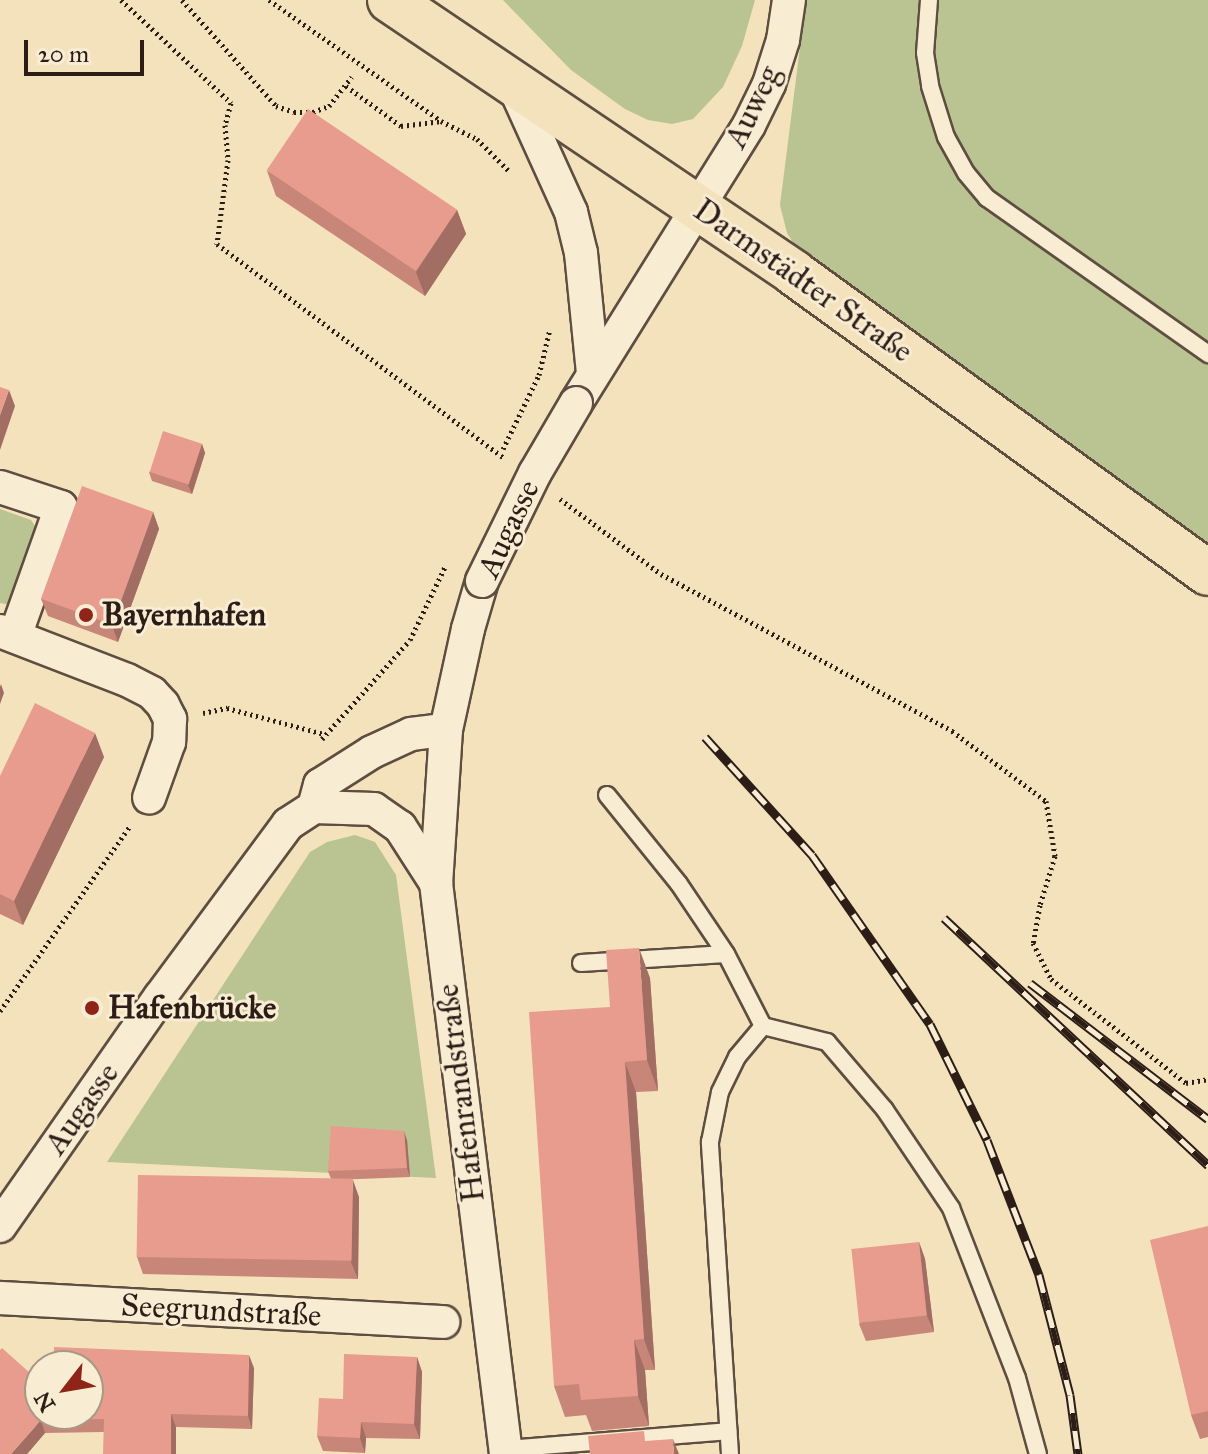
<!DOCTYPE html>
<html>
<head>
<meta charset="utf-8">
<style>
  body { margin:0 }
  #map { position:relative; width:1208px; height:1454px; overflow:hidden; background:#f4e2bc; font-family:"IM FELL Great Primer",serif }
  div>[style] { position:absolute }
  .green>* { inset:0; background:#bac392 }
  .path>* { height:5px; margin-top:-2.5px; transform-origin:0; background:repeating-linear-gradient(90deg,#2c1d17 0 2px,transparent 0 6px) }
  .roads { filter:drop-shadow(2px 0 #5e4e40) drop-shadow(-2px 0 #5e4e40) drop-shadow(0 2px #5e4e40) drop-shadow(0 -2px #5e4e40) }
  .lane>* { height:16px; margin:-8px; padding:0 8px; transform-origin:8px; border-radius:8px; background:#f8ecd3 }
  .street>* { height:32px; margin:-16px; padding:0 16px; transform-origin:16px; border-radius:16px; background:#f8ecd3 }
  .primary>* { height:44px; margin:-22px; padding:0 22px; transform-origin:22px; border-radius:22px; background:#f4e2bc }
  .rail>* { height:9px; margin-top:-4.5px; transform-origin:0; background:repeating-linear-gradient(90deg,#f8ecd3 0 18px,#2c1d17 0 36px); box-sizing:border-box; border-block:2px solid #2c1d17 }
  .path-bridge>* { height:5px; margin-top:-2.5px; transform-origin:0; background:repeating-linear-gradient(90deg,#2c1d17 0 2px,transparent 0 6px) }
  .bridges { filter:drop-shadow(2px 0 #5e4e40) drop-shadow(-2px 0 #5e4e40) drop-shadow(0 2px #5e4e40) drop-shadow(0 -2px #5e4e40) }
  .street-bridge>* { height:32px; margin:-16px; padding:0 16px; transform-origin:16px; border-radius:16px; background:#f8ecd3 }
  .wall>* { inset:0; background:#c88679 }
  .shaded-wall>* { inset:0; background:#a26d63 }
  .building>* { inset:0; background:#e89c8d; transform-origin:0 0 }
  .dots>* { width:22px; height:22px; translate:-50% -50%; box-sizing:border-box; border:4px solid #f8ecd3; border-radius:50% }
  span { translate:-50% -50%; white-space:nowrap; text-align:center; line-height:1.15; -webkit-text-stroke:6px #f8ecd3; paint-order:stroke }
  .street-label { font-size:32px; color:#2c1d17 }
  .poi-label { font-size:32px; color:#2c1d17; font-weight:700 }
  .left { translate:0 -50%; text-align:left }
  .north { position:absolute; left:24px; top:1350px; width:80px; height:80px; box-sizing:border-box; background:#f8ecd3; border:2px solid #a69988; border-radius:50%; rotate:239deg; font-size:22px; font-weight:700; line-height:32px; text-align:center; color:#2c1d17 }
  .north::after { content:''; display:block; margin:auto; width:28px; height:36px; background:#8f2418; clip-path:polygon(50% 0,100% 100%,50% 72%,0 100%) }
  .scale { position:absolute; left:24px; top:40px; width:120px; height:36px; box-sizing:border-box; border:4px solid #2c1d17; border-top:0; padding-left:10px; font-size:24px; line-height:28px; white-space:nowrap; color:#2c1d17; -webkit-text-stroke:6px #f8ecd3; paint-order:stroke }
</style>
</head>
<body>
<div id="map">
  <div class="green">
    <div style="clip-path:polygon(503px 0,755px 0,742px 46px,723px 87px,693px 119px,672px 124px,648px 120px,625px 109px,571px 70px)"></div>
    <div style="clip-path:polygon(806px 0,1208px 0,1208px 546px,801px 255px,787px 233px,780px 205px)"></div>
    <div style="clip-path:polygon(0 509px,31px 520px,37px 529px,11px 604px,5px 604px,0 603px)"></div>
    <div style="clip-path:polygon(355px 835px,375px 842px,396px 875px,436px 1178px,107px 1162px,310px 852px,327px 842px)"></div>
  </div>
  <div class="path">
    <div style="left:121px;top:0;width:151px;rotate:43.1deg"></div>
    <div style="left:231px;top:103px;width:23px;rotate:105deg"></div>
    <div style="left:225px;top:125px;width:35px;rotate:85deg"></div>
    <div style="left:228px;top:160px;width:85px;rotate:97.5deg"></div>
    <div style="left:217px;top:244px;width:358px;rotate:36.7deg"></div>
    <div style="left:182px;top:0;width:142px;rotate:48.4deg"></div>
    <div style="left:276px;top:106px;width:19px;rotate:18deg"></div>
    <div style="left:294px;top:112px;width:19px"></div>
    <div style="left:313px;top:112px;width:17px;rotate:-21deg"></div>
    <div style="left:329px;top:106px;width:37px;rotate:-52deg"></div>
    <div style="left:269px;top:0;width:210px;rotate:35.1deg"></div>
    <div style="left:441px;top:121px;width:40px;rotate:26.6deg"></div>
    <div style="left:477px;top:139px;width:47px;rotate:45deg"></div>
    <div style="left:346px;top:86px;width:68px;rotate:36deg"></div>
    <div style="left:401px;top:126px;width:39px;rotate:-7deg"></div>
    <div style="left:539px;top:375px;width:47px;rotate:-76.6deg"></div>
    <div style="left:560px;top:499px;width:126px;rotate:36.6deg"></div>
    <div style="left:661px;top:574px;width:331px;rotate:28.3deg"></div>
    <div style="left:952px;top:731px;width:117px;rotate:36.7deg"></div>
    <div style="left:1046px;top:801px;width:56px;rotate:80.7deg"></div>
    <div style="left:1055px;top:856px;width:51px;rotate:107deg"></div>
    <div style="left:1040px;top:905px;width:39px;rotate:100deg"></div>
    <div style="left:1033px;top:943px;width:40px;rotate:63.4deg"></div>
    <div style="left:1051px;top:979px;width:170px;rotate:37.6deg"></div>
    <div style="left:1186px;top:1083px;width:22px;rotate:-10deg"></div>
    <div style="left:203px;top:713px;width:25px;rotate:-12deg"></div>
    <div style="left:227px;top:708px;width:100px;rotate:15deg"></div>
    <div style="left:322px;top:739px;width:132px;rotate:-48.4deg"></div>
    <div style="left:410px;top:640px;width:81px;rotate:-64.4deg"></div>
    <div style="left:0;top:1011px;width:226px;rotate:-54.9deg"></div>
  </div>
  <div class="roads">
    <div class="lane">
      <div style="left:929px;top:0;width:53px;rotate:94.3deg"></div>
      <div style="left:925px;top:53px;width:33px;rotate:81deg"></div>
      <div style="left:930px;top:86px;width:53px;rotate:72.6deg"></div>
      <div style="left:946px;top:137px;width:41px;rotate:60.9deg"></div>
      <div style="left:966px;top:173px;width:33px;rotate:50deg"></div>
      <div style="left:987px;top:198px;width:271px;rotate:35.2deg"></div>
      <div style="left:607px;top:795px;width:114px;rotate:51deg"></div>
      <div style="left:679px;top:884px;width:84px;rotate:56.1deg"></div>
      <div style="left:726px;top:954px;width:81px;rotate:62.8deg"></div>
      <div style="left:581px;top:963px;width:145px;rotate:-3.6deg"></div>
      <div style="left:506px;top:1449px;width:223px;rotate:-4.6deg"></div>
      <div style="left:730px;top:1454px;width:313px;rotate:-93.7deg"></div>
      <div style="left:710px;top:1142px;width:51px;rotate:-78.7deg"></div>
      <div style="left:720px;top:1092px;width:39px;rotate:-64deg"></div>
      <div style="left:737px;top:1057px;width:40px;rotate:-50deg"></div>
      <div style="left:763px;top:1026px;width:66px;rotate:14deg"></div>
      <div style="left:827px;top:1042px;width:89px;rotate:49.5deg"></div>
      <div style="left:885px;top:1110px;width:118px;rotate:56deg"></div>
      <div style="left:951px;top:1208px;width:182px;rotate:68.8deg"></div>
      <div style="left:1017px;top:1378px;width:79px;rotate:74.6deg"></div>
    </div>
    <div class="street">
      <div style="left:512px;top:82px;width:143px;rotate:65.6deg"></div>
      <div style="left:571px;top:212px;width:42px;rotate:76.3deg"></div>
      <div style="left:581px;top:253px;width:121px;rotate:84.3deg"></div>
      <div style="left:576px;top:403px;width:327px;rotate:-58.1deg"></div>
      <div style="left:749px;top:125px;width:46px;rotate:-64deg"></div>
      <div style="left:769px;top:84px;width:46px;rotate:-72.3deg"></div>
      <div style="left:783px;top:40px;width:40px;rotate:-81.5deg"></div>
      <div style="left:0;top:487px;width:64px;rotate:18.2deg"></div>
      <div style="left:61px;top:507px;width:137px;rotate:109.6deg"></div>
      <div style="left:482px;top:581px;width:50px;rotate:106.3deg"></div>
      <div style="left:468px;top:629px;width:103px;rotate:102.3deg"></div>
      <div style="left:446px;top:730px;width:153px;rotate:93.7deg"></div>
      <div style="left:436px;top:883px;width:575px;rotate:83.01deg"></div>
      <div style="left:0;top:631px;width:136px;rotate:21.1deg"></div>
      <div style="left:127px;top:680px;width:28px;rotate:27deg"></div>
      <div style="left:152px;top:693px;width:16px;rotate:47deg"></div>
      <div style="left:163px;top:705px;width:16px;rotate:63deg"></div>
      <div style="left:170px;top:719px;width:23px;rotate:92deg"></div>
      <div style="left:169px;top:742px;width:59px;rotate:109.7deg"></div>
      <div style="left:314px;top:807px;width:23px;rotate:-75deg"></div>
      <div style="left:320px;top:785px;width:62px;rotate:-32.4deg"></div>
      <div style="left:372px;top:752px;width:43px;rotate:-24.8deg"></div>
      <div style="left:411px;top:734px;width:35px;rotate:-7deg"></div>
      <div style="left:0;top:1226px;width:279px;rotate:-55.1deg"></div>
      <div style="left:160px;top:997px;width:215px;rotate:-53.5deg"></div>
      <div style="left:288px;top:824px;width:31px;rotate:-33deg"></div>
      <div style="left:314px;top:807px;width:60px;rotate:1.9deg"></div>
      <div style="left:374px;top:809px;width:32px;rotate:35deg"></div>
      <div style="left:400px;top:827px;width:67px;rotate:57.3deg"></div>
      <div style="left:0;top:1298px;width:444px;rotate:3.1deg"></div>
    </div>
    <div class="primary">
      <div style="left:390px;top:0;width:488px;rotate:34deg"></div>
      <div style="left:794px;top:273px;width:511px;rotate:35.93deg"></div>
    </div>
  </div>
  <div class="rail">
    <div style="left:705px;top:737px;width:159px;rotate:47.8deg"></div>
    <div style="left:812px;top:855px;width:206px;rotate:55.1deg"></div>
    <div style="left:930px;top:1024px;width:129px;rotate:63.8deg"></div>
    <div style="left:987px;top:1140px;width:145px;rotate:68.9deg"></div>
    <div style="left:1039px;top:1275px;width:124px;rotate:75.5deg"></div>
    <div style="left:1070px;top:1395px;width:60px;rotate:82.3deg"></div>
    <div style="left:944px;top:918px;width:362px;rotate:43.1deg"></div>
    <div style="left:1030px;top:983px;width:224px;rotate:37.4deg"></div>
  </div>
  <div class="path-bridge">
    <div style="left:503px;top:449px;width:82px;rotate:-64.1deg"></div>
  </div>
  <div class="bridges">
    <div class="street-bridge">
      <div style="left:482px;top:581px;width:120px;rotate:-63.9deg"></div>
      <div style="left:535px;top:473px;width:81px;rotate:-59.6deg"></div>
    </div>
  </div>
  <div class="wall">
    <div style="clip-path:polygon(267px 171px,457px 210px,466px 234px,425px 296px,276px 196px)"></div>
    <div style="clip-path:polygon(202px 444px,205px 453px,192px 494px,152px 481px,149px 472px)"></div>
    <div style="clip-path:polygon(153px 512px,159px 529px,118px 642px,48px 616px,41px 599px)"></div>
    <div style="clip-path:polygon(104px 757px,23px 925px,0 914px,0 776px)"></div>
    <div style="clip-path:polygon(650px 978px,658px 1091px,636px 1092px,655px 1370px,645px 1370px,649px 1426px,592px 1431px,586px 1415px,565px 1417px,554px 1386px,610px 1007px)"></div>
    <div style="clip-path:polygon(407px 1140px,410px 1177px,334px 1180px,359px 1197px,358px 1279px,143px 1274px,137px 1257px,331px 1179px,328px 1171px)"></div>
    <div style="clip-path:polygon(1208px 1226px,1208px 1437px,1200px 1439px,1191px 1415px)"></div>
    <div style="clip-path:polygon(919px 1242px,925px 1259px,934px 1332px,866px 1341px,859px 1324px)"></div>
    <div style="clip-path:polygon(417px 1357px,422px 1372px,420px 1439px,366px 1438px,365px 1453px,323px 1451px,317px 1436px,343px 1399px)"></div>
    <div style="clip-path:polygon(254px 1368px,252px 1429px,176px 1427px,103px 1432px,45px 1433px,27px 1454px,40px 1414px)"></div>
  </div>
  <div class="shaded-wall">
    <div style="clip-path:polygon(457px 210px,466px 234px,425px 296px,416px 272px)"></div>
    <div style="clip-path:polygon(9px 390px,15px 406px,0 450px,0 415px)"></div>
    <div style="clip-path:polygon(202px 444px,205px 453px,192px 494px,188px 485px)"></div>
    <div style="clip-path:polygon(153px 512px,159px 529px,118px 642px,112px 625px)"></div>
    <div style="clip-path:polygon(1px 684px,4px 693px,0 704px,0 687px)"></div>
    <div style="clip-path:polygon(95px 733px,104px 757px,23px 925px,14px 901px)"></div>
    <div style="clip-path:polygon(639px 948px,650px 978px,658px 1091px,647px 1060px)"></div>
    <div style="clip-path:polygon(625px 1062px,636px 1092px,655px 1370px,644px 1339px)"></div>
    <div style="clip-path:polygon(404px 1131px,407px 1140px,410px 1177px,407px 1168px)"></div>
    <div style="clip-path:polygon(353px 1180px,359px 1197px,358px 1279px,351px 1262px)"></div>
    <div style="clip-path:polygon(919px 1242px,925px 1259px,934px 1332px,927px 1316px)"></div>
    <div style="clip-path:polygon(634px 1340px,645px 1370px,649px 1426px,638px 1396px)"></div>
    <div style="clip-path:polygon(249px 1355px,254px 1368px,252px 1429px,248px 1416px)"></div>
    <div style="clip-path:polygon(417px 1357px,422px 1372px,420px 1439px,414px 1424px)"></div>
    <div style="clip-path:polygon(171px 1414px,176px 1427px,176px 1454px,171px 1454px)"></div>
    <div style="clip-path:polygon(41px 1420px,45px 1433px,27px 1454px,11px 1454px)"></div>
    <div style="clip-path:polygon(361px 1422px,366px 1438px,365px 1453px,360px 1438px)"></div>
    <div style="clip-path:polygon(673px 1439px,679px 1454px,674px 1454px)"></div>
  </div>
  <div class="building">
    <div style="left:308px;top:109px;width:180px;height:74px;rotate:34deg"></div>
    <div style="clip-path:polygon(0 387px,9px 390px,0 415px)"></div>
    <div style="left:163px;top:431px;width:41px;height:43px;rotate:18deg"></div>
    <div style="left:82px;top:486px;width:76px;height:120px;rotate:20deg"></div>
    <div style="clip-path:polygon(35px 703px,95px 733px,14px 901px,0 894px,0 776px)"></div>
    <div style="clip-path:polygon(639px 948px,647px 1060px,625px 1062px,644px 1339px,634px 1340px,638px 1396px,581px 1400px,579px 1384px,554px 1386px,529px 1012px,610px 1007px,606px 950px)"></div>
    <div style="clip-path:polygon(331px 1126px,404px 1131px,407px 1168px,328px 1171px)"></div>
    <div style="left:138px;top:1175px;width:215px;height:82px;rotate:1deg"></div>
    <div style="clip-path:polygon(1208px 1226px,1208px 1411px,1191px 1415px,1150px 1240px)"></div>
    <div style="left:919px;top:1242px;width:74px;height:68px;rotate:84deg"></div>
    <div style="clip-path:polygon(54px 1347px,249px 1355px,248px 1416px,171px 1414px,171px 1454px,103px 1454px,104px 1419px,41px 1420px,11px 1454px,0 1454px,0 1350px,2px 1348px,40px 1382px,40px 1414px,88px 1414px,88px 1366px,54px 1366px)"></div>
    <div style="clip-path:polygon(344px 1354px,417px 1357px,414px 1424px,361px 1422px,360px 1438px,317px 1436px,319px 1398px,343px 1399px)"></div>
    <div style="clip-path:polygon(644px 1431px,645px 1441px,673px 1439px,674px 1454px,590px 1454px,588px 1436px)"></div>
  </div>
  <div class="dots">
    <div style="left:86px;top:615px;background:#8f2418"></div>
    <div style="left:92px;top:1008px;background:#8f2418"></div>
  </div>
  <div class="street-label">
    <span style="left:753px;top:107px;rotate:-64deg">Auweg</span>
    <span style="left:803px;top:281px;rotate:35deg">Darmstädter Straße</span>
    <span style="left:509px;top:529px;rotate:-65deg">Augasse</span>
    <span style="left:461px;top:1093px;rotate:-97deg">Hafenrandstraße</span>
    <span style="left:82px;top:1109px;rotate:-55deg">Augasse</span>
    <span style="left:221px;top:1311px;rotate:3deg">Seegrundstraße</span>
  </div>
  <div class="poi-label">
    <span class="left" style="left:102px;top:615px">Bayernhafen</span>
    <span class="left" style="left:108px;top:1008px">Hafenbrücke</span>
  </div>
  <div class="north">N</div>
  <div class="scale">20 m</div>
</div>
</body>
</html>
